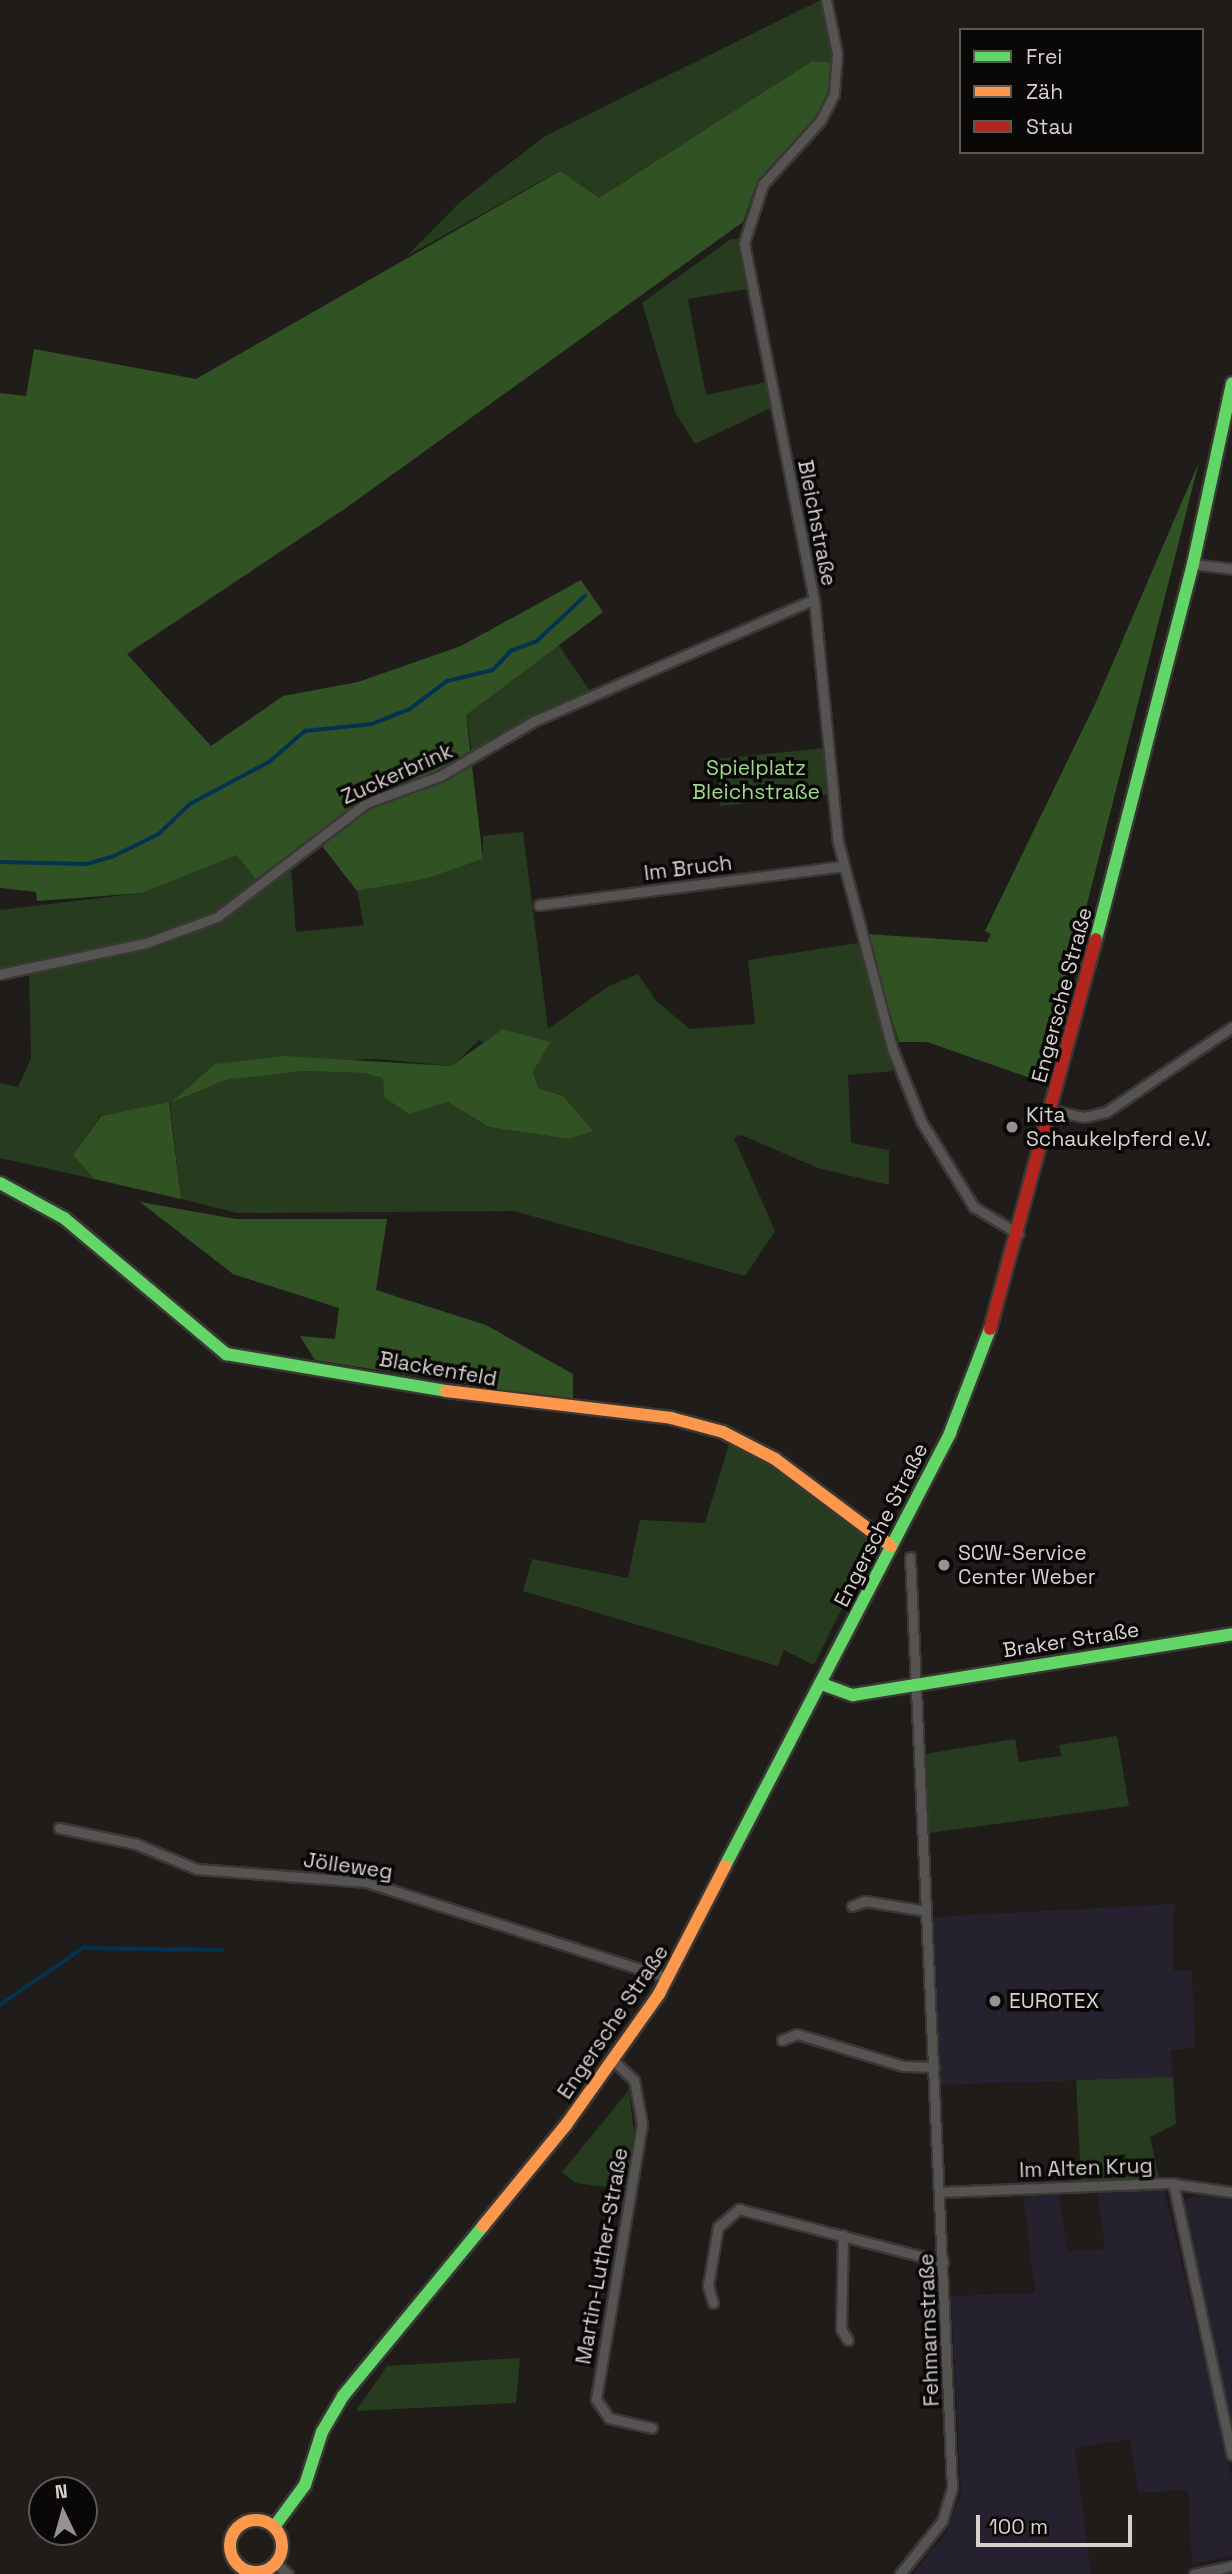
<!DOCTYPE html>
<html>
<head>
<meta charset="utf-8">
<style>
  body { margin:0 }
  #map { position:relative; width:1232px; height:2574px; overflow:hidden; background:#1f1c19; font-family:"Space Grotesk",sans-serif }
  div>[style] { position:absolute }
  .industrial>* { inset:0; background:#25212f }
  .green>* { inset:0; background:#273c1e; transform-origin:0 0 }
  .forest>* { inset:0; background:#315323 }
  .stream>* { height:3.5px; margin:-1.75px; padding:0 1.75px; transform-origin:1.75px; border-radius:1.75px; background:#033350 }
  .roads { filter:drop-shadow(2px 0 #3a3835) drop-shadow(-2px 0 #3a3835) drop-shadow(0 2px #3a3835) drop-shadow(0 -2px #3a3835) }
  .street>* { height:9px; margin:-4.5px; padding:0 4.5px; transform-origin:4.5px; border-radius:4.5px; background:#565452 }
  .fast>* { height:12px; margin:-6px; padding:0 6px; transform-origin:6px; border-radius:6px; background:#63d668 }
  .slow>* { height:12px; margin:-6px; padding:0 6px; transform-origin:6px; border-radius:6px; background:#ff974d }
  .slow>.ring { margin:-6px; padding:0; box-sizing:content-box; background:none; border:12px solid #ff974d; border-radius:50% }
  .jam>* { height:12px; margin:-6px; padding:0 6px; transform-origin:6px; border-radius:6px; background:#b3261e }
  .dots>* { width:19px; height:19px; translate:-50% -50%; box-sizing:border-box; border:4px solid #090806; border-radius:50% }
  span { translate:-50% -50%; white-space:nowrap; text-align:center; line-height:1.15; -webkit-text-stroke:7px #090806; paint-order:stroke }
  .street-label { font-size:21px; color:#d5d2ce }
  .park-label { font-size:21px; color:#9cd887 }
  .poi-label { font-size:21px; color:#d5d2ce }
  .left { translate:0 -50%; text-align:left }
  .legend { position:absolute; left:959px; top:28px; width:245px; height:126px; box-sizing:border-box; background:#090806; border:2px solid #5b5956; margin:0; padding:9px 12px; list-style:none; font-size:21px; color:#d5d2ce }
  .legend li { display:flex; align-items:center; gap:14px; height:35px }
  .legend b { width:35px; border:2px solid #5b5956 }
  .north { position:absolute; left:28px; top:2476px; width:70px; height:70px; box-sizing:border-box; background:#090806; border:2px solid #5b5956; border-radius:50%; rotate:355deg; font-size:19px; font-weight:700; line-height:28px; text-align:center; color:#d5d2ce }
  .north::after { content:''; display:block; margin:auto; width:24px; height:32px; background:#95928f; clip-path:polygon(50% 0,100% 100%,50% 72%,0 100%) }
  .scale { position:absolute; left:976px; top:2515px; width:156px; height:32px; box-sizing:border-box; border:4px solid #d5d2ce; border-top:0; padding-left:9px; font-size:21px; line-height:24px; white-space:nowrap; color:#d5d2ce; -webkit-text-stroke:5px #090806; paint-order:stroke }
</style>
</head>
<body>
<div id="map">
  <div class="industrial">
    <div style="clip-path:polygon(1174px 1904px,1174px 1971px,1192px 1971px,1195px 2048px,1171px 2050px,1173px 2077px,941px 2085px,933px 1917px)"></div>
    <div style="clip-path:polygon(1164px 2189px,1232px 2478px,1232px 2556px,1192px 2564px,1188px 2490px,1138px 2493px,1130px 2439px,1075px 2448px,1091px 2574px,913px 2574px,947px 2532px,961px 2493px,951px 2296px,1035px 2293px,1023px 2192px,1058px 2191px,1067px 2251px,1105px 2249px,1097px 2190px)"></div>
    <div style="clip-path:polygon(1205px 2191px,1232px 2195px,1232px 2436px,1182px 2201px)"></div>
  </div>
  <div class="green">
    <div style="clip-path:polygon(821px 0,834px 63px,812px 61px,599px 198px,559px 171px,407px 256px,461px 201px,545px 136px)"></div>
    <div style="clip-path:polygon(731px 239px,739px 239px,748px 289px,688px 299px,706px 395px,766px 382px,771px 408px,695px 444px,675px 412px,642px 303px)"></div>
    <div style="clip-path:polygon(558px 644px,592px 694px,523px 721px,472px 753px,466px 715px)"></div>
    <div style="left:823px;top:748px;width:47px;height:108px;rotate:84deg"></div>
    <div style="clip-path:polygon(evenodd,523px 832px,548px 1029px,609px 986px,638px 974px,656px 1001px,690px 1029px,755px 1024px,748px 960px,858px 943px,893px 1071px,848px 1075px,851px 1143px,889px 1150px,889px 1185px,818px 1168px,741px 1135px,734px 1138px,775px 1231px,745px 1276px,514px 1211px,237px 1213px,181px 1199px,170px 1103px,100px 1116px,73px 1155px,94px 1179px,0 1158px,0 1083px,18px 1087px,31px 1058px,29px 972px,0 976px,0 910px,142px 893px,237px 855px,291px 865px,296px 932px,364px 925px,357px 891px,425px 879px,483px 859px,483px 836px,523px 832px,479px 1040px,533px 1072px,538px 1088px,563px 1096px,593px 1131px,569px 1139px,489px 1127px,448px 1102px,409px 1113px,384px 1097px,383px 1078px,364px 1073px,303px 1071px,225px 1080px,174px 1102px,215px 1064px,379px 1059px,452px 1066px,479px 1040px)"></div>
    <div style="clip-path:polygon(730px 1441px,748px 1448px,875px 1541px,814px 1665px,784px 1650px,778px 1666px,523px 1591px,532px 1559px,628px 1578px,640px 1520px,705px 1523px)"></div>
    <div style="clip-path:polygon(1117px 1736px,1129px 1806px,929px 1833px,925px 1754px,1015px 1739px,1019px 1762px,1061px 1756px,1059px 1745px)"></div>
    <div style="clip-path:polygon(1173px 2077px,1176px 2124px,1150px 2137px,1159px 2178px,1081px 2181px,1076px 2080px)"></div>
    <div style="clip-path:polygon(629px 2090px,634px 2133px,624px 2189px,575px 2183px,562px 2172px)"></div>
    <div style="clip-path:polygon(520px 2358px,516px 2403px,356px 2411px,387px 2366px)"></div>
  </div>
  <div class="forest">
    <div style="clip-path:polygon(812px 61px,834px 63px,831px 92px,817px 120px,755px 188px,743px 222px,346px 508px,127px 654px,211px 746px,283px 696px,358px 682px,461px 646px,581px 580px,603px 612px,466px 715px,483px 859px,425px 879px,357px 891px,319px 842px,264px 890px,237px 855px,142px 893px,37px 901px,36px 892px,0 888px,0 393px,26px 396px,34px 349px,196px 379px,560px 171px,599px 198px)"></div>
    <div style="clip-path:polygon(1199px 462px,1042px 1082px,927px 1042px,899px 1042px,866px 934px,987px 942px,991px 934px,985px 931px,1096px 702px)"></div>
    <div style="clip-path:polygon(503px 1029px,550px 1042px,533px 1072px,538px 1088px,563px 1096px,593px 1131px,569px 1139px,489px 1127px,448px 1102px,409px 1114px,384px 1097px,383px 1078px,364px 1073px,303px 1071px,225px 1080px,171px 1103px,215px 1064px,283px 1056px,451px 1066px)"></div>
    <div style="clip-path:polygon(169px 1102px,181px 1199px,94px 1179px,73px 1155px,101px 1116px)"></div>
    <div style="clip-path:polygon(140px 1202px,236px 1219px,387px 1219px,376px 1290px,486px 1325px,573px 1374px,573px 1401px,315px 1360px,300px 1336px,335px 1339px,339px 1308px,233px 1274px)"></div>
  </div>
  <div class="stream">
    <div style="left:0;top:862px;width:87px;rotate:1.3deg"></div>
    <div style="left:87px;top:864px;width:26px;rotate:-16deg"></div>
    <div style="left:112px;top:857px;width:52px;rotate:-26.1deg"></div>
    <div style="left:159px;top:834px;width:43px;rotate:-44.1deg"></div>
    <div style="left:190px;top:804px;width:89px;rotate:-28deg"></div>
    <div style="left:269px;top:762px;width:48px;rotate:-40.7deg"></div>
    <div style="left:305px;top:731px;width:67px;rotate:-6deg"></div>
    <div style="left:372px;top:724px;width:41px;rotate:-21.5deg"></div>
    <div style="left:410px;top:709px;width:46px;rotate:-37.1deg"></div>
    <div style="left:447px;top:681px;width:47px;rotate:-13.4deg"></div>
    <div style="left:493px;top:670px;width:26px;rotate:-47deg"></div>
    <div style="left:511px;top:651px;width:28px;rotate:-21deg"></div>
    <div style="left:537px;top:641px;width:66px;rotate:-43.2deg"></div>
    <div style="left:0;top:2005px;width:101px;rotate:-34.5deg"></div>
    <div style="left:83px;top:1948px;width:139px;rotate:0.8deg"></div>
  </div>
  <div class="roads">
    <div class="street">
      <div style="left:826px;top:0;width:54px;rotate:78.3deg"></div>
      <div style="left:837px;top:53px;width:41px;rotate:94.2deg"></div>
      <div style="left:834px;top:94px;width:30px;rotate:117deg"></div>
      <div style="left:820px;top:121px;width:85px;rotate:132.1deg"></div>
      <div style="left:763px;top:184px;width:62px;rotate:107.9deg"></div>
      <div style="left:744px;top:243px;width:363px;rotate:78.9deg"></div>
      <div style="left:814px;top:599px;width:244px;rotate:84.4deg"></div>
      <div style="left:838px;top:842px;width:216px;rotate:75.3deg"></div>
      <div style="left:893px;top:1051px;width:75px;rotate:68.2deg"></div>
      <div style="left:921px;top:1121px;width:101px;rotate:58.4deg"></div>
      <div style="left:974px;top:1207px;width:52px;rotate:31deg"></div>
      <div style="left:1193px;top:564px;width:39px;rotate:7deg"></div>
      <div style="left:539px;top:905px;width:306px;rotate:-7.3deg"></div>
      <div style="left:0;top:974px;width:149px;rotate:-12deg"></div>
      <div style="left:146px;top:943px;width:76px;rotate:-20.1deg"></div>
      <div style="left:217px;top:917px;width:188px;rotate:-37.4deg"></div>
      <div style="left:366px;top:803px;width:79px;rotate:-20deg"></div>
      <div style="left:440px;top:776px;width:109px;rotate:-30.3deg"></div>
      <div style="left:534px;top:721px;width:305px;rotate:-23.5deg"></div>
      <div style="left:1051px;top:1110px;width:34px;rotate:12deg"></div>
      <div style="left:1084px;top:1117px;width:23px;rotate:-13deg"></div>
      <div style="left:1106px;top:1112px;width:152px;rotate:-34deg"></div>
      <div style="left:59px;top:1828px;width:79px;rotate:11.7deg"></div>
      <div style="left:136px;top:1844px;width:66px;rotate:22.3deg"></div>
      <div style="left:197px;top:1869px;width:169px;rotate:4.4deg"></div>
      <div style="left:366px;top:1882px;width:317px;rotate:17.6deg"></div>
      <div style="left:852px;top:1906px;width:14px;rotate:-21deg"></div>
      <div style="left:865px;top:1901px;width:62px;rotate:9.3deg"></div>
      <div style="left:782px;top:2040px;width:16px;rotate:-22deg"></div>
      <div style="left:797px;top:2034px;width:111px;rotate:16.8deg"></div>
      <div style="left:903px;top:2066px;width:31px;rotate:2deg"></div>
      <div style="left:614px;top:2061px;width:28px;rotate:44deg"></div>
      <div style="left:634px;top:2080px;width:45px;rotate:79.7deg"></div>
      <div style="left:642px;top:2124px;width:279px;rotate:99.5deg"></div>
      <div style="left:596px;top:2399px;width:23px;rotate:56deg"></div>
      <div style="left:609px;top:2418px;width:44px;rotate:13.1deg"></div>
      <div style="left:1173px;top:2183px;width:278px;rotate:77.8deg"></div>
      <div style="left:940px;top:2192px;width:227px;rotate:-2.3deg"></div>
      <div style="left:1167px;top:2183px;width:66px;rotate:7.9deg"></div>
      <div style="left:843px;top:2235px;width:94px;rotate:91.2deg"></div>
      <div style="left:841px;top:2329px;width:13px;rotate:58deg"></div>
      <div style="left:713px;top:2303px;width:19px;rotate:-106deg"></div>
      <div style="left:708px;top:2285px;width:59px;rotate:-80.2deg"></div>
      <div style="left:718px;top:2227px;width:28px;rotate:-41deg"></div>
      <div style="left:739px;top:2209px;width:211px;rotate:14.6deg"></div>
      <div style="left:275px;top:2563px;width:17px;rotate:40deg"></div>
      <div style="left:900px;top:2574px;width:68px;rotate:-51.6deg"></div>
      <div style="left:942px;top:2521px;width:34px;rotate:-73deg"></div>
      <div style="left:952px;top:2488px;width:932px;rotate:-92.58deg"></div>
      <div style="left:1194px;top:2574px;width:39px;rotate:-12deg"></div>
    </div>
    <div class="fast">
      <div style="left:1096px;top:939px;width:387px;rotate:-75.5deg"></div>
      <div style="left:1193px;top:564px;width:185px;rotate:-77.8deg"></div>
      <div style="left:0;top:1183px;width:73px;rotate:28.7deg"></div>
      <div style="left:64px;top:1218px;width:212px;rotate:40deg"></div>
      <div style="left:226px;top:1354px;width:223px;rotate:9.5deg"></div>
      <div style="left:822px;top:1684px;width:33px;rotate:20deg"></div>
      <div style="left:853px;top:1695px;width:384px;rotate:-9.1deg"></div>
      <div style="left:725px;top:1866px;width:488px;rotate:-62.5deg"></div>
      <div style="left:950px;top:1433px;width:111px;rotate:-69deg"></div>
      <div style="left:274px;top:2527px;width:52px;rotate:-53.6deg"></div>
      <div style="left:305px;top:2485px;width:56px;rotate:-72.2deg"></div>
      <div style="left:322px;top:2432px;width:42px;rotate:-59.7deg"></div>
      <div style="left:343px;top:2396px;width:220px;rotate:-50.5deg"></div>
    </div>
    <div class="slow">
      <div style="left:446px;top:1391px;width:227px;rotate:6.8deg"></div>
      <div style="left:671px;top:1418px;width:54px;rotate:15.1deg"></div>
      <div style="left:723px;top:1432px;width:59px;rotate:27.4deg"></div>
      <div style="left:775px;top:1459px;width:145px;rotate:36.9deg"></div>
      <div style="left:483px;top:2226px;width:131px;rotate:-50.6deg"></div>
      <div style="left:566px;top:2125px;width:161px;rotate:-54.6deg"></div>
      <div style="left:659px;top:1994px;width:144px;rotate:-62.7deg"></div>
      <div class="ring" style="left:230px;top:2520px;width:40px;height:40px"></div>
    </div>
    <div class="jam">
      <div style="left:990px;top:1329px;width:404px;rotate:-74.8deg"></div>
    </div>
  </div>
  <div class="dots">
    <div style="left:1012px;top:1127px;background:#95928f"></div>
    <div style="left:944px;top:1565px;background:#95928f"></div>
    <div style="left:995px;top:2001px;background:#95928f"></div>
  </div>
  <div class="street-label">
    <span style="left:817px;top:523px;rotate:79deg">Bleichstraße</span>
    <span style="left:397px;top:774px;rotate:-24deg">Zuckerbrink</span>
    <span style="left:688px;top:868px;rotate:-7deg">Im Bruch</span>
    <span style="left:1062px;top:995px;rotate:-75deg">Engersche Straße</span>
    <span style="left:438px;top:1369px;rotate:10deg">Blackenfeld</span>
    <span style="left:881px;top:1525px;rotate:-63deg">Engersche Straße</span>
    <span style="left:1071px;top:1640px;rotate:-9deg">Braker Straße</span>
    <span style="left:348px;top:1866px;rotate:8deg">Jölleweg</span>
    <span style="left:613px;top:2022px;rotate:-56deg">Engersche Straße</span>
    <span style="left:1086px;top:2168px;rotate:-2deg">Im Alten Krug</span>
    <span style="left:602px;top:2256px;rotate:-80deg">Martin-Luther-Straße</span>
    <span style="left:929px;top:2330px;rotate:-92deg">Fehmarnstraße</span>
  </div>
  <div class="park-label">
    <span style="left:756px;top:780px">Spielplatz<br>Bleichstraße</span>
  </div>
  <div class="poi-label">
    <span class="left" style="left:1026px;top:1127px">Kita<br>Schaukelpferd e.V.</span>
    <span class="left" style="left:958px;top:1565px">SCW-Service<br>Center Weber</span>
    <span class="left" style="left:1009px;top:2001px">EUROTEX</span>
  </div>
  <ul class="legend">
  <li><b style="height:9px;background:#63d668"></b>Frei</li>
  <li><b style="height:9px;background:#ff974d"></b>Zäh</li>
  <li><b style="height:9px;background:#b3261e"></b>Stau</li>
  </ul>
  <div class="north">N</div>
  <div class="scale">100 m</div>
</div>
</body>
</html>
